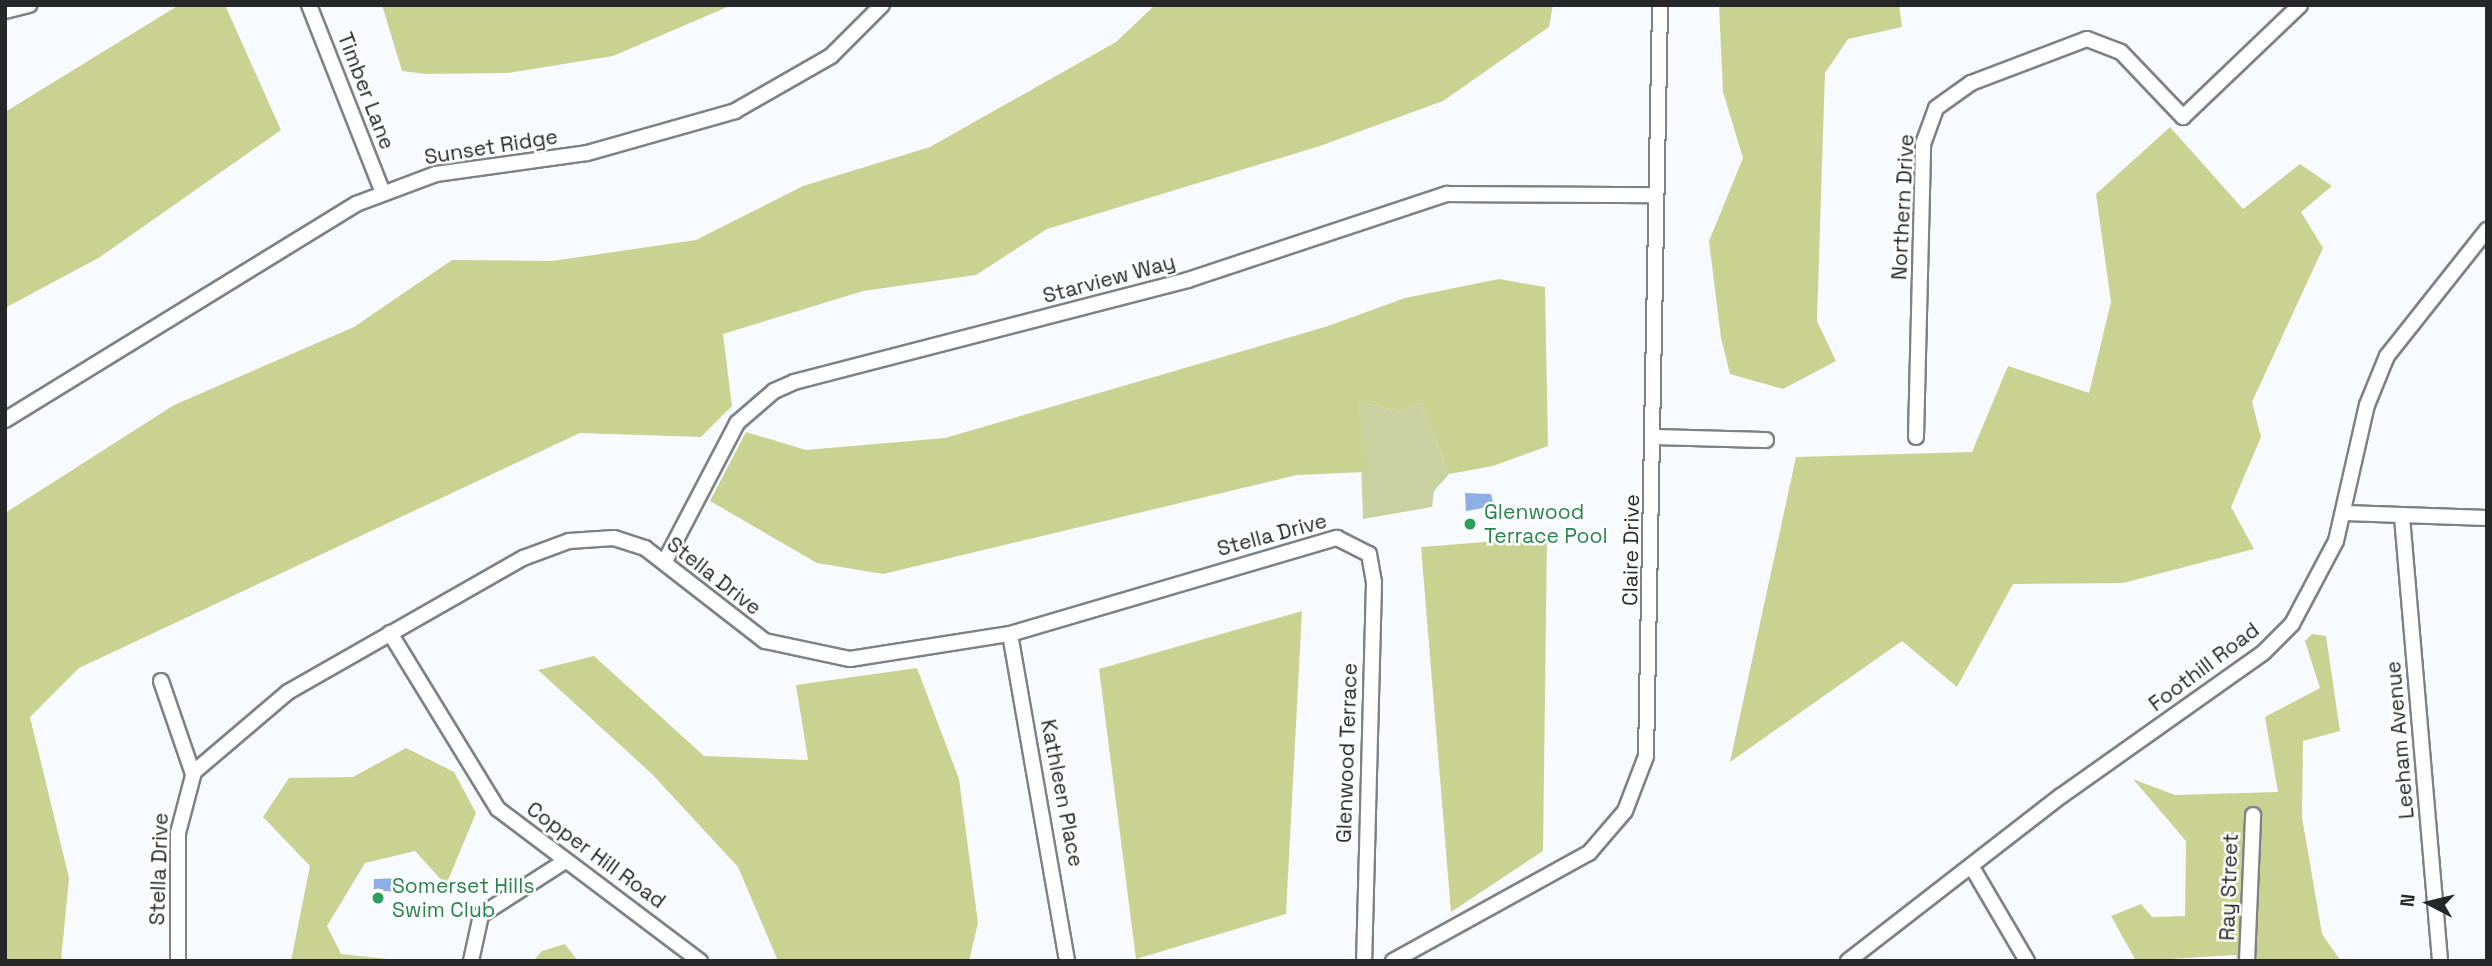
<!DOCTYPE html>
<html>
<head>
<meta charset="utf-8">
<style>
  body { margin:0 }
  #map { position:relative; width:2492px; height:966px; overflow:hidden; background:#f7fbff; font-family:"Space Grotesk",sans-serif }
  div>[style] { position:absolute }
  .green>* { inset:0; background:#cad1a0 }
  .forest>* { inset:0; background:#cad292 }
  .water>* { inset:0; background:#8dafe3 }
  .roads { filter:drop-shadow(2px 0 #7e8286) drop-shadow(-2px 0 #7e8286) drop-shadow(0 2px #7e8286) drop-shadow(0 -2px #7e8286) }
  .minor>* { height:14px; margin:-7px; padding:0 7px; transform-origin:7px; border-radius:7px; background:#fff }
  .dots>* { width:19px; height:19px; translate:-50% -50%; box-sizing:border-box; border:4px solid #fff; border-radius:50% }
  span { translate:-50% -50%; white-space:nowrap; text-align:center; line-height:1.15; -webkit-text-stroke:5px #fff; paint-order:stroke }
  .street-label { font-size:21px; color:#252729 }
  .leisure-label { font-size:21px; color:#27864d }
  .left { translate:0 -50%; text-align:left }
  .frame { position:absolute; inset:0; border:7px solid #252729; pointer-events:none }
  .north { position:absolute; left:2394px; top:868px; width:70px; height:70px; -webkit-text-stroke:5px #fff; paint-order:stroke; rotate:277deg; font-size:19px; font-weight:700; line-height:28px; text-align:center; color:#252729 }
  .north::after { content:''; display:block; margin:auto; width:24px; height:32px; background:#252729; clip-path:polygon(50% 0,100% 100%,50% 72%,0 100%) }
</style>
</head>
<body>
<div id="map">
  <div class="green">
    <div style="clip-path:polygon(1359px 402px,1399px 411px,1421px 403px,1449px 474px,1434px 491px,1432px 507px,1363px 519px)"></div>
  </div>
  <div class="forest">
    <div style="clip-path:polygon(179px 5px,225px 5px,281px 130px,100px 257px,5px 308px,5px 112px)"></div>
    <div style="clip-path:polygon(382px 5px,732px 5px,613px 56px,508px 73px,426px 74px,402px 71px)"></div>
    <div style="clip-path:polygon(1155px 5px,1553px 5px,1549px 27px,1443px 101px,1320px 146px,1047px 229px,976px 275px,863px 291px,723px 334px,732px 406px,701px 437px,580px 433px,79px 668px,30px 717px,69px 878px,61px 961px,5px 961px,5px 513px,174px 405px,354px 327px,452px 260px,552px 261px,696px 240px,803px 186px,930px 147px,1116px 42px)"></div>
    <div style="clip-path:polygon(1719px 5px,1899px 5px,1902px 27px,1848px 39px,1825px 73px,1817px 321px,1836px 361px,1783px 389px,1730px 374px,1721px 338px,1709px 241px,1743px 158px,1723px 92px)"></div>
    <div style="clip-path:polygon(2170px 127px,2243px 209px,2300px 164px,2332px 186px,2301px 212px,2323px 248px,2252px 402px,2261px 437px,2231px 507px,2254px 549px,2123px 583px,2013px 584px,1957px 687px,1902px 641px,1730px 762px,1796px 457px,1972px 452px,2008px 366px,2089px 393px,2111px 302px,2096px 194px)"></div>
    <div style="clip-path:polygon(1499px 279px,1545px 287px,1548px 446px,1493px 466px,1449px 474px,1421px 403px,1399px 411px,1359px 402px,1365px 472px,1297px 475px,883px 574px,817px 563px,710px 501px,746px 432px,806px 450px,945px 438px,1328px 326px,1405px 298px)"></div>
    <div style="clip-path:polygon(1547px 537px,1543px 851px,1451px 912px,1421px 547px)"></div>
    <div style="clip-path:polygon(1302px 611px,1286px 914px,1136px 959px,1099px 669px)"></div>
    <div style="clip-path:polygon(2312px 634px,2326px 636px,2340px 731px,2303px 741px,2302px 817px,2322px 934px,2341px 961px,2237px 961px,2236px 955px,2136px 961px,2111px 916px,2141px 904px,2152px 917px,2185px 916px,2186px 841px,2133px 779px,2175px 795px,2278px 792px,2265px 717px,2320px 688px,2305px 641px)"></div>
    <div style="clip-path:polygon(594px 656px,704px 756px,808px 760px,796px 685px,917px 668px,959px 779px,978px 923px,969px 961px,778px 961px,738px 867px,652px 774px,538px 670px)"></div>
    <div style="clip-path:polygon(406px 748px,454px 772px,476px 813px,446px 885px,415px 851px,365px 863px,327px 926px,341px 954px,406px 961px,291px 961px,310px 866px,263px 817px,289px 778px,353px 777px)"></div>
    <div style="clip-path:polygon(565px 944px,578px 961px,533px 961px,542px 951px)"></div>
  </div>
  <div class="water">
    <div style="clip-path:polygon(1465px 493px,1491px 494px,1494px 506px,1466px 511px)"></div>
    <div style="clip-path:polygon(405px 878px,406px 892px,383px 891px,383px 905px,373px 905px,374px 879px)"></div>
  </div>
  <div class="roads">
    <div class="minor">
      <div style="left:309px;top:5px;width:202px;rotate:68.5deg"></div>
      <div style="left:5px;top:11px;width:25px;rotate:-14deg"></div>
      <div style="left:5px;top:420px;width:412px;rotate:-31.6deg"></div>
      <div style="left:356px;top:204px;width:85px;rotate:-20.6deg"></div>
      <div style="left:436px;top:174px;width:152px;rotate:-7.9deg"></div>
      <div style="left:587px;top:153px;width:154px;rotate:-15.8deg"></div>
      <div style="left:735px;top:111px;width:111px;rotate:-29.8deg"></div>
      <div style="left:831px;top:56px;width:72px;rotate:-45deg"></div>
      <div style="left:1653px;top:437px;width:113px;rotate:1.5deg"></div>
      <div style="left:1916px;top:437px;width:293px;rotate:-88.6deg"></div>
      <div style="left:1923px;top:144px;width:38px;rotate:-70deg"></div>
      <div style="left:1936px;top:108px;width:43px;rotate:-35.5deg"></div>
      <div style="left:1971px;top:83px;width:124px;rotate:-20.8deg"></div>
      <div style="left:2087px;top:39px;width:36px;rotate:21deg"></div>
      <div style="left:2121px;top:52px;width:90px;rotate:46.4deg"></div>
      <div style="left:2183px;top:117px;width:162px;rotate:-43.7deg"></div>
      <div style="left:2345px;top:513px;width:142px;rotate:2deg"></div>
      <div style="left:2402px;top:517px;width:446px;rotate:85.1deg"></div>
      <div style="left:665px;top:561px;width:156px;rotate:-62.4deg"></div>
      <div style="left:737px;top:423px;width:49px;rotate:-40.9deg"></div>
      <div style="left:774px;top:391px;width:22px;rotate:-24deg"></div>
      <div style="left:794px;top:382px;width:407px;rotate:-14.5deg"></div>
      <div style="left:1188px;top:280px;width:273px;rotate:-18.4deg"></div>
      <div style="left:1447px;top:194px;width:208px;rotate:0.3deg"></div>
      <div style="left:390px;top:633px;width:206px;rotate:58.5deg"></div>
      <div style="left:498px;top:809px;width:253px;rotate:37deg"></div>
      <div style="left:1010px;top:634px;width:332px;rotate:80.1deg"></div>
      <div style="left:161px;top:681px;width:98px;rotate:71deg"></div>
      <div style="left:1973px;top:869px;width:107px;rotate:59.6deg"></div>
      <div style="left:178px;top:961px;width:128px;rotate:-90deg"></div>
      <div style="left:178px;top:833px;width:63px;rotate:-75.3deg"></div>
      <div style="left:194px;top:772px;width:123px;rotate:-40.4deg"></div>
      <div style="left:288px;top:692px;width:271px;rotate:-29.7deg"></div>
      <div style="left:523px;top:558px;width:49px;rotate:-20.3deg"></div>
      <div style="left:569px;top:541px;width:45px;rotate:-3.8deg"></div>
      <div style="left:614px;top:538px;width:33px;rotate:18deg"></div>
      <div style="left:645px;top:548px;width:152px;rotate:37.8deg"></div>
      <div style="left:765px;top:641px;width:87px;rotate:12deg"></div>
      <div style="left:850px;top:659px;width:162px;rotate:-8.9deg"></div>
      <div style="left:1010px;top:634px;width:341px;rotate:-16.4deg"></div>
      <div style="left:1337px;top:538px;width:36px;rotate:27deg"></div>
      <div style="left:1369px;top:554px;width:29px;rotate:80deg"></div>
      <div style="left:1374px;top:583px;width:378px;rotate:91.5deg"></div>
      <div style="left:471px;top:961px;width:47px;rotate:-77.7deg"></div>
      <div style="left:481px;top:915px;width:98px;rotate:-32.6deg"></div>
      <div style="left:1393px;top:961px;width:224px;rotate:-28.9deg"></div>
      <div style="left:1589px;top:853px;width:55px;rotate:-49.4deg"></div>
      <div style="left:1625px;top:811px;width:59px;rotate:-69.1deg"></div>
      <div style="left:1646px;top:756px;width:751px;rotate:-88.93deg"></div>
      <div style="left:1848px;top:961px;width:269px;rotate:-37.8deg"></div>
      <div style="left:2061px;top:796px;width:247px;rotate:-35.3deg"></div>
      <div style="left:2263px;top:653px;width:41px;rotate:-45deg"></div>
      <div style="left:2292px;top:624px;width:94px;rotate:-62.1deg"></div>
      <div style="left:2336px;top:541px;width:139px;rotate:-77.2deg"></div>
      <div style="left:2367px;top:405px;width:53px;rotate:-67.8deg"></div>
      <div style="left:2387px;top:356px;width:161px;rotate:-51.6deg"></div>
      <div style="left:2247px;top:961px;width:146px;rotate:-87.6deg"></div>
    </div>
  </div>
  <div class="dots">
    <div style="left:1470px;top:524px;background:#2e9e5b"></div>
    <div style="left:378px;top:898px;background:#2e9e5b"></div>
  </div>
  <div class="street-label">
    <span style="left:366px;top:91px;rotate:69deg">Timber Lane</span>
    <span style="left:491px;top:147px;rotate:-9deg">Sunset Ridge</span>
    <span style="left:1903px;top:207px;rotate:-87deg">Northern Drive</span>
    <span style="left:1109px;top:279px;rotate:-15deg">Starview Way</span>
    <span style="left:1272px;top:535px;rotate:-15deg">Stella Drive</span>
    <span style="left:1631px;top:550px;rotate:-89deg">Claire Drive</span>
    <span style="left:714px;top:576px;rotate:38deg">Stella Drive</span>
    <span style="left:2204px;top:667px;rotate:-37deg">Foothill Road</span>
    <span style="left:2400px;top:740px;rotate:-95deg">Leeham Avenue</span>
    <span style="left:1347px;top:753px;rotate:-88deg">Glenwood Terrace</span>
    <span style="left:1062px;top:793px;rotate:79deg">Kathleen Place</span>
    <span style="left:596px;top:855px;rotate:36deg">Copper Hill Road</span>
    <span style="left:159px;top:869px;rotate:-88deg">Stella Drive</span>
    <span style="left:2229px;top:887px;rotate:-88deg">Ray Street</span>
  </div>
  <div class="leisure-label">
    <span class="left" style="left:1484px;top:524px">Glenwood<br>Terrace Pool</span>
    <span class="left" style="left:392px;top:898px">Somerset Hills<br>Swim Club</span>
  </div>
  <div class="frame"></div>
  <div class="north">N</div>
</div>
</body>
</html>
